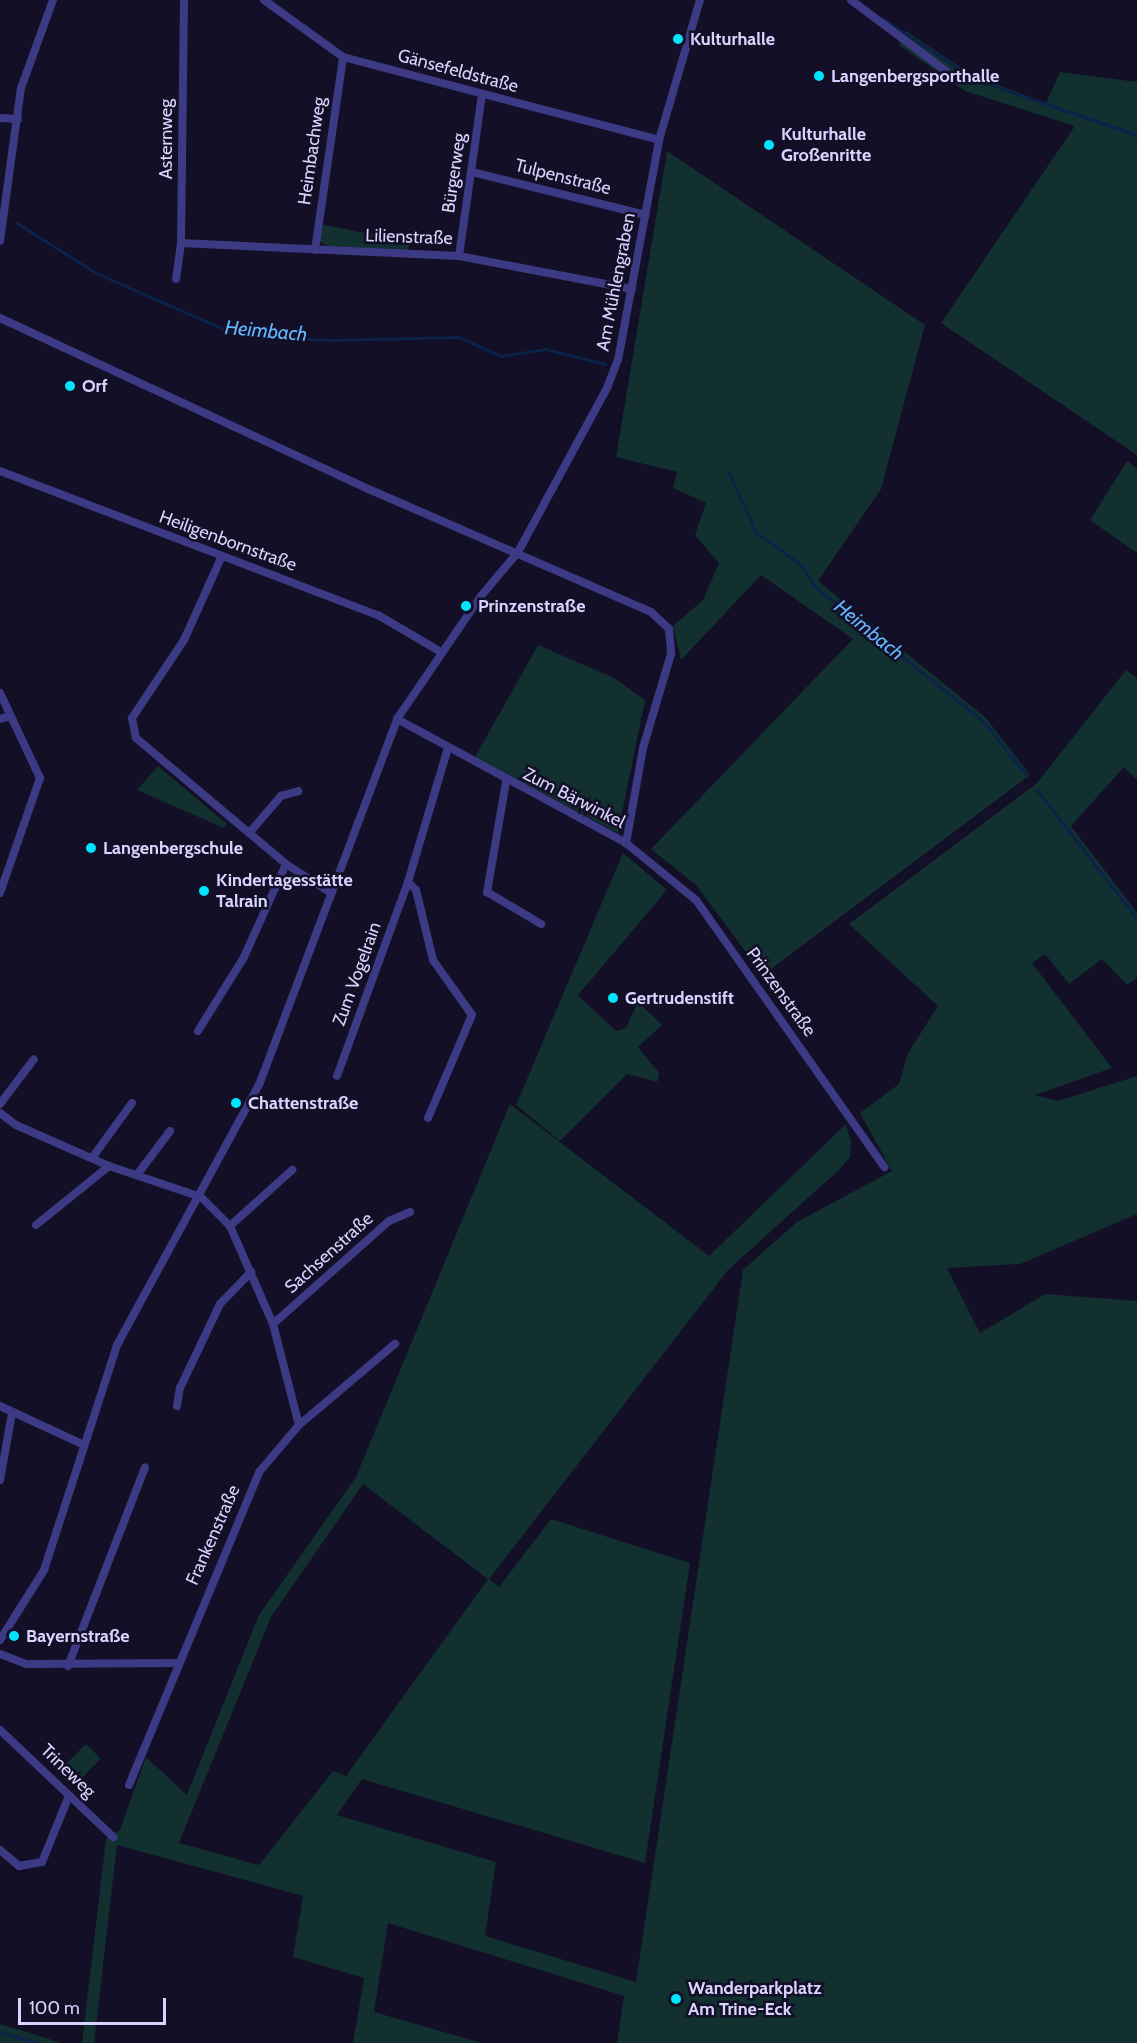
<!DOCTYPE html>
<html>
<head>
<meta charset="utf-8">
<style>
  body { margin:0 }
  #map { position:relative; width:1137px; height:2043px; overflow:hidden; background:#130f26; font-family:Cabin,sans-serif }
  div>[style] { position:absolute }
  .green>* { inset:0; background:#12302f; transform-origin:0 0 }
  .stream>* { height:3px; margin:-1.5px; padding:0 1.5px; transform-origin:1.5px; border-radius:1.5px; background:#0c2248 }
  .minor>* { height:8px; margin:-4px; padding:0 4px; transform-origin:4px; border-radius:4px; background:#3d3a85 }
  .dots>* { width:16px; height:16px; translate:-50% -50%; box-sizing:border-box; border:3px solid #130f26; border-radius:50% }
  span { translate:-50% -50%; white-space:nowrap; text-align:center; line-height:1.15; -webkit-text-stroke:5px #130f26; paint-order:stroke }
  .poi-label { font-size:18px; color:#d9d4ff; font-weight:700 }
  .left { translate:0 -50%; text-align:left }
  .street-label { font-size:18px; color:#d9d4ff }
  .water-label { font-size:20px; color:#62b6ff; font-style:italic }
  .scale { position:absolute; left:18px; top:1998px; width:148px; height:27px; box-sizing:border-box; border:3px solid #d9d4ff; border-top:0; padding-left:8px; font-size:18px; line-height:21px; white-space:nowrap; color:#d9d4ff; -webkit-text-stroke:4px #130f26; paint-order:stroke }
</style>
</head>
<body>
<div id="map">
  <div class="green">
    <div style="clip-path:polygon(906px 31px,972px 75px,1046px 103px,1060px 72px,1137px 82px,1137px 455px,941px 323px,1075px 126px,965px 91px,899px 45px)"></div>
    <div style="clip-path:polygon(667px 151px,925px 325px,881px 489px,818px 581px,986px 718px,1030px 775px,763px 975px,696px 885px,651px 849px,853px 639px,761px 575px,681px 660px,673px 626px,703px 600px,719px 563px,695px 535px,706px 503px,673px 488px,677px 472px,616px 457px)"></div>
    <div style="clip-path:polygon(320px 224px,410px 242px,408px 250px,328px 246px,319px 241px)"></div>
    <div style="clip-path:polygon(1127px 461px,1137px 468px,1137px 553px,1090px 520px)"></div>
    <div style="clip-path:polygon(538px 645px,614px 678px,645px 700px,618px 833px,475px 757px)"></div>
    <div style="clip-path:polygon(evenodd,1126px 670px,1137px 678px,1137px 780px,1124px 767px,1071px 826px,1137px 913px,1137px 978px,1127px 985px,1102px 959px,1069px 984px,1045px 954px,1032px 963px,1112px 1068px,1035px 1095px,1058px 1101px,1137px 1076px,1137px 1214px,1020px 1264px,947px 1268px,980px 1333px,1045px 1294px,1137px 1301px,1137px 2043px,617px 2043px,624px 1996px,388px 1923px,374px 2012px,482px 2043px,353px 2043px,364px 1978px,293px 1957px,303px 1896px,117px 1845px,94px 2043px,82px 2043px,106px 1839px,120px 1830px,146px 1757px,187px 1795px,259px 1615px,356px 1477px,510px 1104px,709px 1256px,846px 1124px,851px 1142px,850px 1157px,840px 1169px,728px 1270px,489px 1579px,499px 1587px,551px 1519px,690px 1563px,645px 1863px,362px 1779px,337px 1815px,496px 1862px,485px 1936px,636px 1982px,743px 1270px,797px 1222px,892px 1171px,860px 1113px,899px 1084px,908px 1053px,938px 1006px,849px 924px,1037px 783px,1126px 670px,363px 1484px,488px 1579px,346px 1776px,333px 1771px,259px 1865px,179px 1843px,271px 1617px,363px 1484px)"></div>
    <div style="clip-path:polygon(158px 766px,227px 824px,224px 828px,137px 790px)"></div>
    <div style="clip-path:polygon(623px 853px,667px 890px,578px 995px,616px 1031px,626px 1028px,638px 1002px,662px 1025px,638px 1047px,659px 1073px,657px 1082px,627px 1074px,560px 1141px,516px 1105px)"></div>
    <div style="left:86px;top:1744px;width:21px;height:40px;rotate:45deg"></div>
    <div style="clip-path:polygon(0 2024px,62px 2043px,0 2043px)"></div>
  </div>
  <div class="stream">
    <div style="left:882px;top:18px;width:110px;rotate:33.5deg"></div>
    <div style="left:974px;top:79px;width:172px;rotate:19deg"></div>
    <div style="left:17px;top:223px;width:93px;rotate:32.3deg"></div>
    <div style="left:96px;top:273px;width:142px;rotate:23.7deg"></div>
    <div style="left:226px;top:330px;width:43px;rotate:-4deg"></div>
    <div style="left:269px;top:327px;width:26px;rotate:25deg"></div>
    <div style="left:293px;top:338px;width:36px;rotate:3deg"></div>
    <div style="left:329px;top:340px;width:130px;rotate:-1.3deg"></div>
    <div style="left:459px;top:337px;width:46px;rotate:24.3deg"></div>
    <div style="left:501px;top:356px;width:45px;rotate:-9deg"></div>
    <div style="left:545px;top:349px;width:62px;rotate:14deg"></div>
    <div style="left:729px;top:473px;width:65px;rotate:65.4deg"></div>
    <div style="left:756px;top:532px;width:56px;rotate:36.3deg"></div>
    <div style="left:801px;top:565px;width:27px;rotate:57deg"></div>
    <div style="left:816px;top:588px;width:213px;rotate:38.5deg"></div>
    <div style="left:983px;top:721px;width:70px;rotate:51.3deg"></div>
    <div style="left:1037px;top:790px;width:163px;rotate:52.2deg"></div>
    <div style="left:0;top:2032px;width:40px;rotate:16deg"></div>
  </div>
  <div class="minor">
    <div style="left:264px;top:0;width:97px;rotate:35.8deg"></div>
    <div style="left:343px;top:57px;width:327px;rotate:14.7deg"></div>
    <div style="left:851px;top:0;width:134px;rotate:36.8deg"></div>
    <div style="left:0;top:118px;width:18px;rotate:3deg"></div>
    <div style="left:472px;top:172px;width:179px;rotate:13.9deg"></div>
    <div style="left:0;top:241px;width:154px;rotate:-82.2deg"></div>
    <div style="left:21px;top:88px;width:94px;rotate:-70deg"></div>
    <div style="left:181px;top:243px;width:278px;rotate:2.7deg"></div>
    <div style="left:459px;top:256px;width:176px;rotate:10.8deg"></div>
    <div style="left:315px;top:250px;width:195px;rotate:-81.7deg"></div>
    <div style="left:459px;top:256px;width:163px;rotate:-81.9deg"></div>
    <div style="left:176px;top:279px;width:36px;rotate:-82deg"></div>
    <div style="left:181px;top:243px;width:243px;rotate:-89.3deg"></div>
    <div style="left:0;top:318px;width:411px;rotate:24.9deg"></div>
    <div style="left:373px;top:491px;width:303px;rotate:23.5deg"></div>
    <div style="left:651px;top:612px;width:25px;rotate:43deg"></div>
    <div style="left:669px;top:629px;width:25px;rotate:85deg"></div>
    <div style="left:671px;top:654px;width:98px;rotate:106.6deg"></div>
    <div style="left:643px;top:748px;width:97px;rotate:100.1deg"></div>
    <div style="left:626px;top:843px;width:90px;rotate:39.2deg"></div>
    <div style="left:696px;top:900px;width:327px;rotate:54.8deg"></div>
    <div style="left:0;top:471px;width:404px;rotate:20.9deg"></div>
    <div style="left:378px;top:615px;width:73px;rotate:30.4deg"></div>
    <div style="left:221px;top:558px;width:90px;rotate:114.3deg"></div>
    <div style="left:184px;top:640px;width:94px;rotate:123.7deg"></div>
    <div style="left:132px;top:718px;width:20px;rotate:79deg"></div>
    <div style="left:136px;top:738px;width:196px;rotate:40deg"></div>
    <div style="left:286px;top:864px;width:54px;rotate:32.8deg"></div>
    <div style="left:0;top:693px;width:94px;rotate:64.8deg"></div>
    <div style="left:40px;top:778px;width:122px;rotate:109.2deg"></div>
    <div style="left:0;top:719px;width:11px;rotate:-15deg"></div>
    <div style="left:397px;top:719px;width:260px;rotate:28.4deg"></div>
    <div style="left:506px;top:782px;width:112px;rotate:99.8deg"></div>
    <div style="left:487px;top:892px;width:63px;rotate:30.7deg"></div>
    <div style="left:250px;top:832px;width:48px;rotate:-49.3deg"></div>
    <div style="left:281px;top:796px;width:18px;rotate:-16deg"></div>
    <div style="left:408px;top:882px;width:11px;rotate:45deg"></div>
    <div style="left:416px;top:890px;width:72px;rotate:76.3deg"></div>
    <div style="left:433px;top:960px;width:67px;rotate:54.7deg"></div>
    <div style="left:472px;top:1015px;width:112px;rotate:113.1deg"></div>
    <div style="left:198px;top:1031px;width:87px;rotate:-58.1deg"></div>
    <div style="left:244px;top:957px;width:102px;rotate:-65.7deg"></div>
    <div style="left:337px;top:1076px;width:207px;rotate:-69.9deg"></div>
    <div style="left:408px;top:882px;width:140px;rotate:-73.4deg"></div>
    <div style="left:0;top:1104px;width:56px;rotate:-52.9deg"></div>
    <div style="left:0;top:1113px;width:20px;rotate:37deg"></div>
    <div style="left:16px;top:1125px;width:102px;rotate:23.8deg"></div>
    <div style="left:109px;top:1166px;width:97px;rotate:18.6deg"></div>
    <div style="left:201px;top:1197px;width:41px;rotate:45deg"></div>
    <div style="left:230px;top:1226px;width:107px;rotate:66.3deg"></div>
    <div style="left:273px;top:1324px;width:104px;rotate:75.6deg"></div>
    <div style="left:92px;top:1158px;width:68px;rotate:-54deg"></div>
    <div style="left:137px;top:1175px;width:55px;rotate:-53.1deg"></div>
    <div style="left:36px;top:1225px;width:94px;rotate:-38.9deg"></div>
    <div style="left:230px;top:1226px;width:84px;rotate:-42.1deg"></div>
    <div style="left:273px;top:1324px;width:155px;rotate:-41.6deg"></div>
    <div style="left:389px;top:1221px;width:23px;rotate:-23deg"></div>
    <div style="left:0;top:1406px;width:93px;rotate:24.9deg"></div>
    <div style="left:177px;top:1406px;width:18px;rotate:-81deg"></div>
    <div style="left:180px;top:1388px;width:93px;rotate:-64.5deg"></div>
    <div style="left:220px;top:1304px;width:45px;rotate:-45.9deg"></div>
    <div style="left:0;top:1480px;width:68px;rotate:-79.8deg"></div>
    <div style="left:0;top:1640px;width:83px;rotate:-57.8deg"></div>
    <div style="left:44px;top:1570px;width:237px;rotate:-72deg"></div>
    <div style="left:117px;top:1345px;width:296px;rotate:-61.4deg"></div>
    <div style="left:259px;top:1085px;width:391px;rotate:-69.3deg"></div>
    <div style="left:397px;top:719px;width:149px;rotate:-55.7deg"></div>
    <div style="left:481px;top:596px;width:57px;rotate:-49.9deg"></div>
    <div style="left:518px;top:552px;width:187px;rotate:-61.5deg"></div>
    <div style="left:607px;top:388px;width:30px;rotate:-69deg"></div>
    <div style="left:618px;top:360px;width:224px;rotate:-79.4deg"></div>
    <div style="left:659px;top:140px;width:146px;rotate:-73.7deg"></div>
    <div style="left:0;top:1654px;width:28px;rotate:21deg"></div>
    <div style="left:26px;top:1664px;width:150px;rotate:-0.4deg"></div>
    <div style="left:68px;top:1666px;width:213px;rotate:-68.8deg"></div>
    <div style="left:0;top:1730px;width:156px;rotate:43.4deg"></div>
    <div style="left:129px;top:1785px;width:340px;rotate:-67.4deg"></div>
    <div style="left:260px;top:1471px;width:60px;rotate:-49.7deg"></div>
    <div style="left:299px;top:1425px;width:126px;rotate:-40.2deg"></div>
    <div style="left:0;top:1850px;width:25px;rotate:40deg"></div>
    <div style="left:19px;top:1866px;width:23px;rotate:-10deg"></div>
    <div style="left:42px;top:1862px;width:71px;rotate:-67.8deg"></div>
  </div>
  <div class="dots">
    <div style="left:678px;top:39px;background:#00e5ff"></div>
    <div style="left:819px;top:76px;background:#00e5ff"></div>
    <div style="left:769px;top:145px;background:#00e5ff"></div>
    <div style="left:70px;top:386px;background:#00e5ff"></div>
    <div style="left:466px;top:606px;background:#00e5ff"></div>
    <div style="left:91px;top:848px;background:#00e5ff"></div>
    <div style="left:204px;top:891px;background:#00e5ff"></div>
    <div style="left:613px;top:998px;background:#00e5ff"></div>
    <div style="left:236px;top:1103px;background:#00e5ff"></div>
    <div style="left:14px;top:1636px;background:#00e5ff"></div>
    <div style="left:676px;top:1999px;background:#00e5ff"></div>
  </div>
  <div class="poi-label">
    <span class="left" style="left:690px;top:39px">Kulturhalle</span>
    <span class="left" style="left:831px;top:76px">Langenbergsporthalle</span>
    <span class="left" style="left:781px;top:145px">Kulturhalle<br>Großenritte</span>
    <span class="left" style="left:82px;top:386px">Orf</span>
    <span class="left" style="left:478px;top:606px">Prinzenstraße</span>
    <span class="left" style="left:103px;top:848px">Langenbergschule</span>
    <span class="left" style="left:216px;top:891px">Kindertagesstätte<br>Talrain</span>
    <span class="left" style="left:625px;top:998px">Gertrudenstift</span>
    <span class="left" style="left:248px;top:1103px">Chattenstraße</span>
    <span class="left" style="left:26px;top:1636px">Bayernstraße</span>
    <span class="left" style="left:688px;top:1999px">Wanderparkplatz<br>Am Trine-Eck</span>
  </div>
  <div class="street-label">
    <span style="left:458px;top:71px;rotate:15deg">Gänsefeldstraße</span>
    <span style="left:166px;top:139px;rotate:-90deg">Asternweg</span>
    <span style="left:312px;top:151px;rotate:-82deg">Heimbachweg</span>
    <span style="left:454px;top:173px;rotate:-82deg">Bürgerweg</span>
    <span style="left:563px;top:177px;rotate:14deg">Tulpenstraße</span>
    <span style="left:409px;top:237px;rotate:2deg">Lilienstraße</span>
    <span style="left:616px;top:282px;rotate:-79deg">Am Mühlengraben</span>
    <span style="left:228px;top:541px;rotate:20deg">Heiligenbornstraße</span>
    <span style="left:574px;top:798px;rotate:27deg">Zum Bärwinkel</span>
    <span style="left:357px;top:974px;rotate:-70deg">Zum Vogelrain</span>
    <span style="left:781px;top:992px;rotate:54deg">Prinzenstraße</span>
    <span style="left:329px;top:1253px;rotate:-42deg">Sachsenstraße</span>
    <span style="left:213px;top:1535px;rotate:-66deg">Frankenstraße</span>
    <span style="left:68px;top:1771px;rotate:44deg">Trineweg</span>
  </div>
  <div class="water-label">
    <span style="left:266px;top:331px;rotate:5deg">Heimbach</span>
    <span style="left:869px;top:630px;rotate:39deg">Heimbach</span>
  </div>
  <div class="scale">100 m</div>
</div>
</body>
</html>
